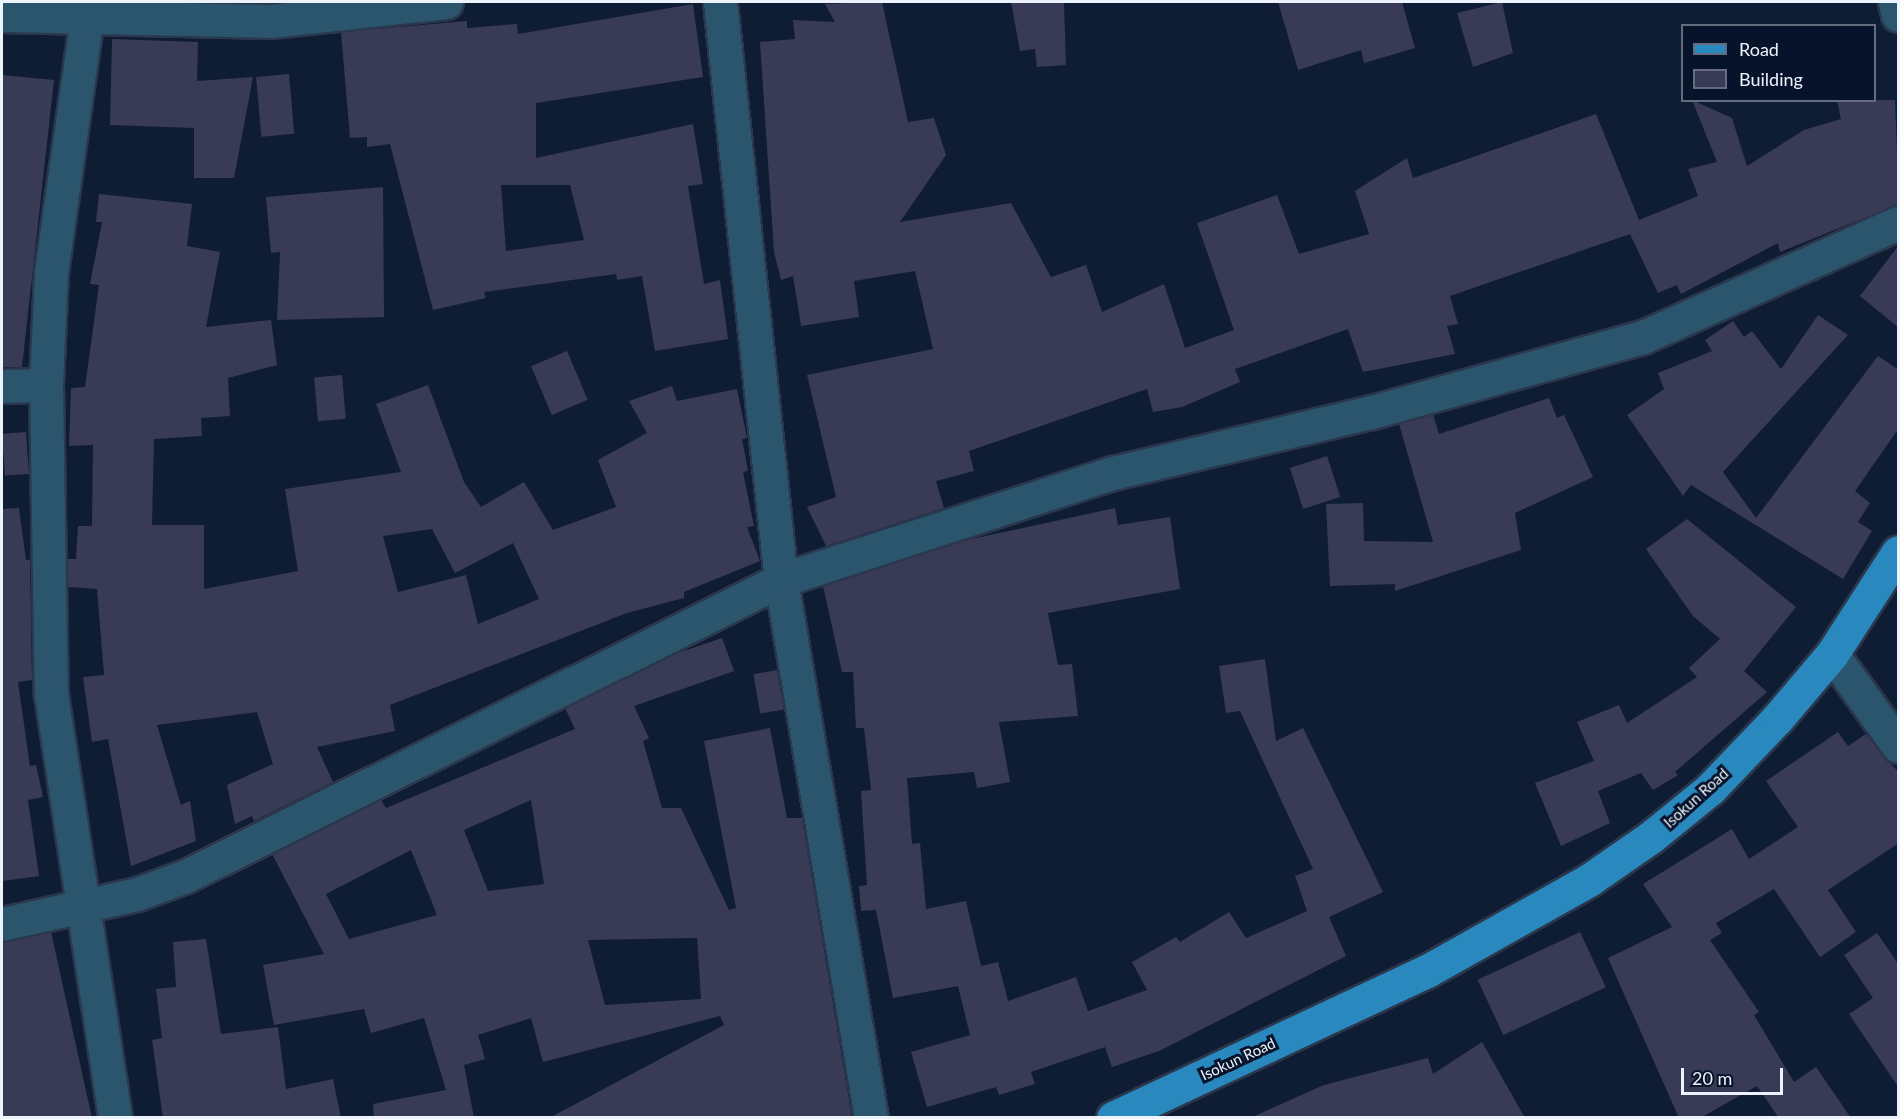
<!DOCTYPE html>
<html>
<head>
<meta charset="utf-8">
<style>
  body { margin:0 }
  #map { position:relative; width:1900px; height:1119px; overflow:hidden; background:#0f1d34; font-family:Lato,sans-serif }
  div>[style] { position:absolute }
  .building>* { inset:0; background:#393a56; transform-origin:0 0 }
  .roads { filter:drop-shadow(2px 0 #2a374c) drop-shadow(-2px 0 #2a374c) drop-shadow(0 2px #2a374c) drop-shadow(0 -2px #2a374c) }
  .minor>* { height:33px; margin:-16.5px; padding:0 16.5px; transform-origin:16.5px; border-radius:16.5px; background:#2b546d }
  .major>* { height:33px; margin:-16.5px; padding:0 16.5px; transform-origin:16.5px; border-radius:16.5px; background:#2989be }
  span { translate:-50% -50%; white-space:nowrap; text-align:center; line-height:1.15; -webkit-text-stroke:6px #07132a; paint-order:stroke }
  .street-label { font-size:15px; color:#edf3fc }
  .frame { position:absolute; inset:0; border:3px solid #edf3fc; pointer-events:none }
  .legend { position:absolute; left:1681px; top:24px; width:195px; height:78px; box-sizing:border-box; background:#07132a; border:2px solid #636d7e; margin:0; padding:8px 10px; list-style:none; font-size:18px; color:#edf3fc }
  .legend li { display:flex; align-items:center; gap:12px; height:30px }
  .legend b { width:30px; border:2px solid #636d7e }
  .scale { position:absolute; left:1681px; top:1068px; width:102px; height:27px; box-sizing:border-box; border:3px solid #edf3fc; border-top:0; padding-left:8px; font-size:18px; line-height:21px; white-space:nowrap; color:#edf3fc; -webkit-text-stroke:4px #07132a; paint-order:stroke }
</style>
</head>
<body>
<div id="map">
  <div class="building">
    <div style="clip-path:polygon(882px 2px,908px 122px,934px 118px,946px 155px,900px 222px,1011px 203px,1051px 277px,1086px 265px,1102px 312px,1164px 284px,1185px 348px,1234px 330px,1197px 223px,1277px 195px,1299px 254px,1369px 234px,1355px 191px,1407px 158px,1413px 178px,1596px 114px,1639px 220px,1698px 196px,1688px 169px,1717px 162px,1692px 100px,1732px 118px,1747px 166px,1804px 130px,1841px 119px,1837px 100px,1895px 100px,1899px 204px,1780px 252px,1778px 243px,1681px 294px,1677px 285px,1658px 293px,1630px 234px,1450px 296px,1458px 324px,1447px 326px,1455px 354px,1363px 372px,1348px 329px,1235px 369px,1240px 382px,1182px 407px,1153px 412px,1147px 389px,969px 451px,974px 471px,936px 481px,944px 508px,826px 546px,807px 507px,836px 497px,807px 375px,933px 349px,915px 271px,854px 281px,859px 317px,801px 326px,793px 276px,781px 280px,774px 252px,760px 42px,795px 39px,793px 20px,835px 22px,825px 4px)"></div>
    <div style="clip-path:polygon(1011px 2px,1064px 2px,1066px 65px,1037px 67px,1035px 49px,1020px 51px)"></div>
    <div style="clip-path:polygon(1278px 2px,1402px 2px,1415px 48px,1364px 63px,1361px 50px,1298px 70px)"></div>
    <div style="clip-path:polygon(1502px 2px,1513px 53px,1473px 67px,1457px 13px)"></div>
    <div style="clip-path:polygon(evenodd,693px 4px,703px 77px,536px 103px,536px 158px,693px 124px,703px 184px,688px 186px,704px 284px,720px 280px,728px 339px,655px 351px,642px 276px,617px 280px,616px 274px,484px 292px,486px 298px,433px 310px,390px 144px,367px 147px,367px 137px,350px 138px,341px 32px,467px 21px,467px 28px,517px 24px,518px 34px,693px 4px,501px 185px,570px 185px,584px 240px,506px 251px,501px 185px)"></div>
    <div style="clip-path:polygon(112px 39px,198px 42px,197px 81px,253px 77px,234px 178px,194px 178px,194px 128px,110px 125px)"></div>
    <div style="left:289px;top:74px;width:60px;height:33px;rotate:85deg"></div>
    <div style="clip-path:polygon(2px 75px,54px 80px,22px 367px,2px 367px)"></div>
    <div style="clip-path:polygon(383px 187px,384px 317px,277px 320px,280px 252px,271px 253px,266px 197px)"></div>
    <div style="clip-path:polygon(evenodd,99px 194px,192px 204px,187px 246px,220px 252px,206px 327px,271px 320px,277px 365px,228px 378px,230px 416px,201px 418px,202px 436px,154px 439px,152px 525px,204px 525px,204px 589px,298px 571px,285px 489px,401px 472px,376px 404px,428px 385px,464px 482px,481px 507px,524px 482px,553px 530px,616px 507px,598px 460px,647px 433px,629px 401px,672px 386px,677px 401px,737px 389px,747px 438px,742px 439px,748px 471px,743px 472px,754px 526px,747px 527px,760px 561px,684px 592px,684px 598px,627px 613px,390px 705px,395px 731px,317px 747px,333px 782px,254px 821px,252px 816px,235px 824px,227px 785px,273px 764px,257px 712px,157px 725px,181px 805px,190px 801px,196px 841px,131px 866px,108px 739px,92px 742px,83px 677px,104px 675px,97px 589px,68px 587px,68px 559px,76px 559px,78px 526px,92px 526px,93px 445px,69px 446px,71px 388px,85px 387px,99px 285px,90px 284px,102px 222px,96px 222px,99px 194px,432px 529px,455px 573px,513px 543px,539px 599px,478px 624px,466px 575px,398px 592px,383px 536px,432px 529px)"></div>
    <div style="clip-path:polygon(1899px 245px,1899px 328px,1860px 296px)"></div>
    <div style="clip-path:polygon(1818px 315px,1848px 335px,1723px 472px,1756px 518px,1878px 356px,1899px 370px,1899px 428px,1855px 491px,1870px 503px,1858px 522px,1872px 531px,1843px 579px,1691px 485px,1683px 496px,1627px 415px,1664px 389px,1658px 373px,1712px 351px,1705px 340px,1733px 321px,1744px 337px,1752px 331px,1781px 369px)"></div>
    <div style="left:567px;top:351px;width:53px;height:39px;rotate:67deg"></div>
    <div style="left:342px;top:375px;width:44px;height:28px;rotate:85deg"></div>
    <div style="clip-path:polygon(1549px 398px,1557px 418px,1564px 415px,1593px 477px,1515px 513px,1521px 550px,1395px 591px,1395px 584px,1330px 586px,1326px 504px,1363px 503px,1364px 541px,1433px 542px,1399px 424px,1433px 414px,1439px 434px)"></div>
    <div style="left:26px;top:432px;width:42px;height:24px;rotate:86deg"></div>
    <div style="left:1327px;top:456px;width:43px;height:39px;rotate:72deg"></div>
    <div style="clip-path:polygon(19px 508px,26px 560px,30px 560px,32px 680px,18px 682px,30px 766px,36px 765px,43px 797px,28px 800px,39px 876px,2px 881px,2px 509px)"></div>
    <div style="clip-path:polygon(1115px 508px,1118px 525px,1170px 517px,1180px 589px,1048px 613px,1058px 665px,1072px 664px,1078px 716px,999px 722px,1010px 782px,977px 788px,974px 772px,907px 778px,912px 844px,920px 843px,926px 909px,966px 901px,981px 966px,998px 962px,1008px 1001px,1076px 977px,1088px 1011px,1147px 990px,1132px 962px,1176px 937px,1180px 942px,1229px 912px,1246px 938px,1307px 911px,1295px 876px,1313px 869px,1240px 711px,1226px 713px,1219px 666px,1265px 659px,1276px 741px,1303px 728px,1383px 892px,1329px 917px,1346px 956px,1159px 1051px,1112px 1067px,1105px 1047px,1031px 1072px,1035px 1084px,999px 1095px,996px 1087px,927px 1107px,911px 1052px,970px 1035px,958px 986px,893px 998px,876px 910px,861px 911px,859px 886px,867px 885px,861px 791px,871px 790px,864px 728px,856px 728px,853px 672px,842px 672px,823px 586px,967px 540px)"></div>
    <div style="clip-path:polygon(1687px 519px,1796px 607px,1744px 671px,1767px 692px,1675px 772px,1678px 775px,1653px 790px,1641px 773px,1598px 791px,1610px 823px,1561px 846px,1535px 783px,1594px 761px,1577px 722px,1619px 705px,1627px 723px,1697px 677px,1689px 668px,1720px 639px,1693px 616px,1646px 549px)"></div>
    <div style="clip-path:polygon(evenodd,722px 638px,734px 671px,634px 706px,649px 738px,643px 741px,662px 808px,681px 808px,729px 910px,736px 908px,704px 741px,770px 728px,787px 818px,802px 818px,852px 1118px,549px 1118px,724px 1025px,720px 1016px,543px 1062px,531px 1018px,478px 1035px,485px 1059px,464px 1065px,474px 1118px,374px 1118px,373px 1104px,446px 1090px,424px 1018px,371px 1033px,364px 1009px,274px 1025px,263px 965px,324px 954px,272px 854px,381px 800px,386px 808px,575px 729px,565px 708px,672px 655px,722px 638px,531px 800px,544px 884px,488px 891px,464px 830px,531px 800px,722px 638px,411px 850px,437px 915px,349px 939px,326px 894px,411px 850px,722px 638px,697px 938px,701px 999px,605px 1005px,588px 940px,697px 938px)"></div>
    <div style="left:777px;top:670px;width:40px;height:24px;rotate:80deg"></div>
    <div style="clip-path:polygon(1838px 732px,1848px 746px,1866px 734px,1899px 773px,1899px 843px,1828px 890px,1856px 932px,1820px 957px,1774px 889px,1716px 923px,1722px 933px,1710px 940px,1759px 1012px,1754px 1015px,1794px 1082px,1816px 1067px,1851px 1118px,1779px 1118px,1757px 1086px,1700px 1118px,1679px 1118px,1608px 958px,1672px 927px,1643px 884px,1732px 829px,1749px 859px,1798px 827px,1766px 781px)"></div>
    <div style="clip-path:polygon(51px 932px,92px 1118px,2px 1118px,2px 942px)"></div>
    <div style="left:1580px;top:932px;width:61px;height:113px;rotate:65deg"></div>
    <div style="clip-path:polygon(1877px 933px,1899px 965px,1899px 1088px,1849px 1014px,1873px 998px,1844px 955px)"></div>
    <div style="clip-path:polygon(206px 939px,221px 1034px,278px 1027px,286px 1089px,333px 1079px,341px 1118px,163px 1118px,152px 1040px,162px 1038px,156px 989px,176px 987px,173px 942px)"></div>
    <div style="clip-path:polygon(1482px 1042px,1525px 1118px,1250px 1118px,1324px 1085px,1428px 1058px,1433px 1074px)"></div>
  </div>
  <div class="roads">
    <div class="minor">
      <div style="left:89px;top:2px;width:274px;rotate:98deg"></div>
      <div style="left:51px;top:273px;width:112px;rotate:92.6deg"></div>
      <div style="left:46px;top:385px;width:309px;rotate:89.1deg"></div>
      <div style="left:51px;top:694px;width:429px;rotate:81.4deg"></div>
      <div style="left:720px;top:2px;width:581px;rotate:83.98deg"></div>
      <div style="left:781px;top:580px;width:545px;rotate:80.5deg"></div>
      <div style="left:1895px;top:2px;width:13px;rotate:77deg"></div>
      <div style="left:2px;top:15px;width:269px;rotate:1.3deg"></div>
      <div style="left:271px;top:21px;width:176px;rotate:-6.2deg"></div>
      <div style="left:2px;top:386px;width:44px;rotate:-1.3deg"></div>
      <div style="left:1832px;top:654px;width:113px;rotate:54.3deg"></div>
      <div style="left:2px;top:924px;width:138px;rotate:-12.5deg"></div>
      <div style="left:137px;top:894px;width:52px;rotate:-20.2deg"></div>
      <div style="left:186px;top:876px;width:665px;rotate:-26.45deg"></div>
      <div style="left:781px;top:580px;width:349px;rotate:-17.9deg"></div>
      <div style="left:1113px;top:473px;width:266px;rotate:-13.3deg"></div>
      <div style="left:1372px;top:412px;width:281px;rotate:-15.5deg"></div>
      <div style="left:1643px;top:337px;width:279px;rotate:-24.1deg"></div>
    </div>
    <div class="major">
      <div style="left:1113px;top:1118px;width:347px;rotate:-25.1deg"></div>
      <div style="left:1427px;top:971px;width:186px;rotate:-29.3deg"></div>
      <div style="left:1589px;top:880px;width:75px;rotate:-34.7deg"></div>
      <div style="left:1651px;top:837px;width:76px;rotate:-39.1deg"></div>
      <div style="left:1710px;top:789px;width:97px;rotate:-46.3deg"></div>
      <div style="left:1777px;top:719px;width:85px;rotate:-49.8deg"></div>
      <div style="left:1832px;top:654px;width:121px;rotate:-57.1deg"></div>
    </div>
  </div>
  <div class="street-label">
    <span style="left:1696px;top:798px;rotate:-42deg">Isokun Road</span>
    <span style="left:1238px;top:1059px;rotate:-25deg">Isokun Road</span>
  </div>
  <div class="frame"></div>
  <ul class="legend">
  <li><b style="height:8px;background:#2989be"></b>Road</li>
  <li><b style="height:16px;background:#393a56"></b>Building</li>
  </ul>
  <div class="scale">20 m</div>
</div>
</body>
</html>
